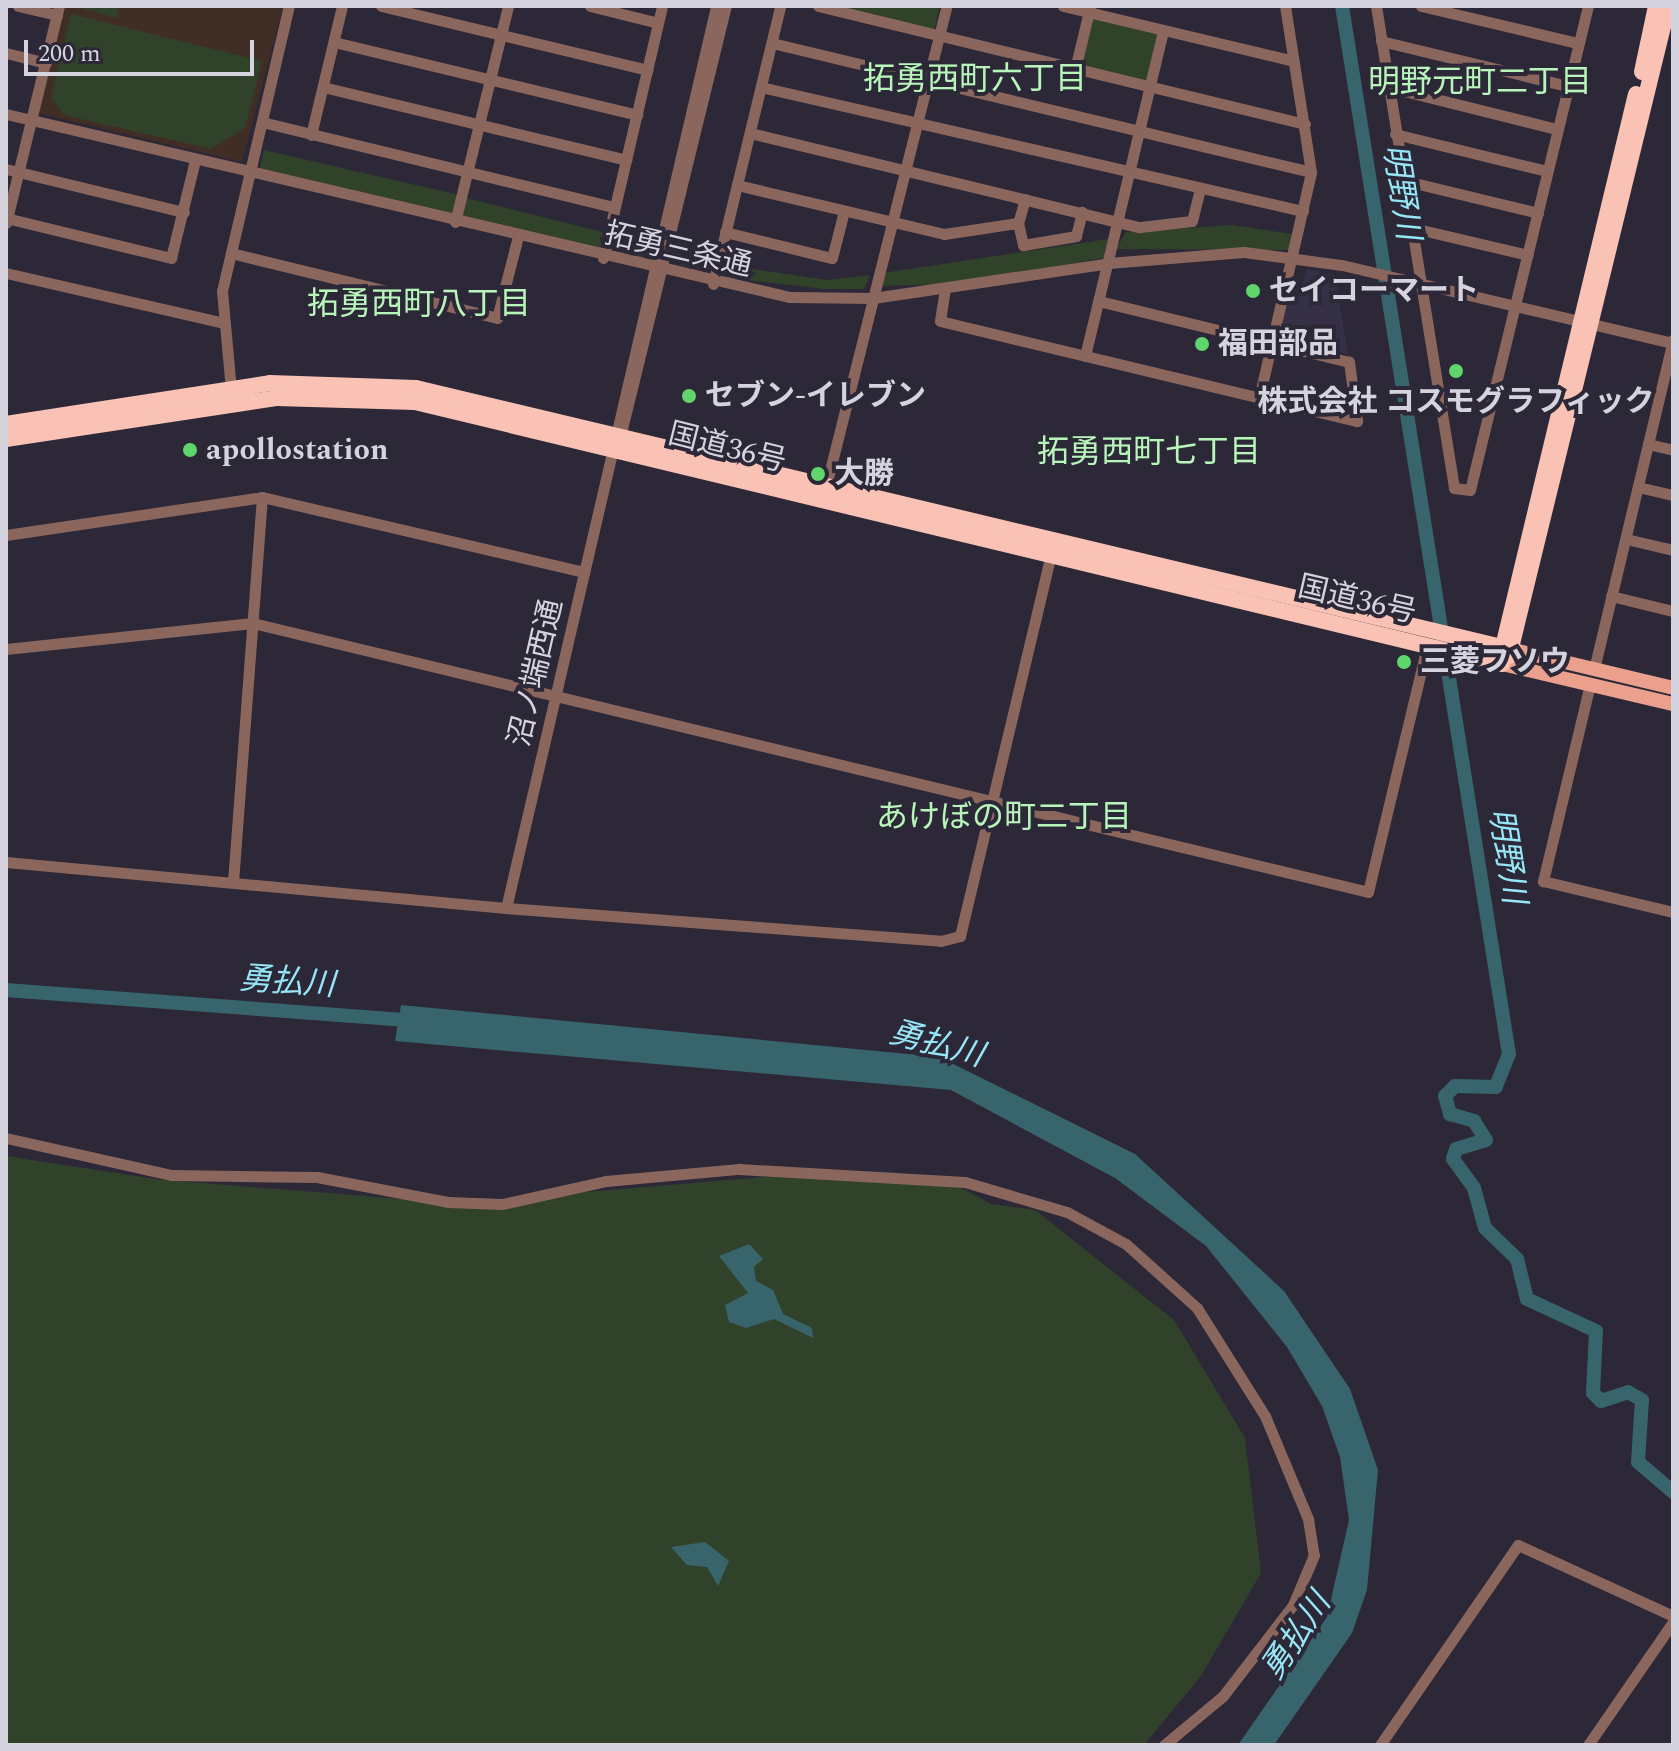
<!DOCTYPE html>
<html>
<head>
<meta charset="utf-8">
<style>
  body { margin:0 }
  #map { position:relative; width:1679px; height:1751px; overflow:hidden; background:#2c2838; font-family:Spectral,"Noto Sans JP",serif }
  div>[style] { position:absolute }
  .built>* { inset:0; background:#353046 }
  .education>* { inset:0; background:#402e26 }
  .green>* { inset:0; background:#31422b; transform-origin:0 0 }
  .water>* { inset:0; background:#38646c }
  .river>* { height:14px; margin:-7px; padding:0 7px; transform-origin:7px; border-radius:7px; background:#38646c }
  .minor>* { height:11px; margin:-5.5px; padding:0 5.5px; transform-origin:5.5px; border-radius:5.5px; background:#8b665d }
  .major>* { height:14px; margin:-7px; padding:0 7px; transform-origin:7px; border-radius:7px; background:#eba08d }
  .highway>* { height:16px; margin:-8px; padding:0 8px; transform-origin:8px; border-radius:8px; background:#f9c2b4 }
  .dots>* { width:22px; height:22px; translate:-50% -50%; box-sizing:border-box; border:4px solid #2c2838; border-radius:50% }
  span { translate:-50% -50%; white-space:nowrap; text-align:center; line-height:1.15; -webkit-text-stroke:8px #2c2838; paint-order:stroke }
  .street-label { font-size:30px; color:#d5d3dd }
  .poi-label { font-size:30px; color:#d5d3dd; font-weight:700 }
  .left { translate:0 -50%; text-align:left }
  .neighbourhood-label { font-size:32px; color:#b8f5ba }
  .water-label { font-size:32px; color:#96e6f5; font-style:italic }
  .frame { position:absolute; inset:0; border:8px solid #d5d3dd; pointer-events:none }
  .scale { position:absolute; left:24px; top:40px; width:230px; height:36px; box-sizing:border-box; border:4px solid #d5d3dd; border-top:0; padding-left:10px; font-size:24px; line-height:28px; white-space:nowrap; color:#d5d3dd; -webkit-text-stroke:6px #2c2838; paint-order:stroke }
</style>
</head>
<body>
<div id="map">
  <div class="built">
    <div style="clip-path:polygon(1306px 269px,1335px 275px,1348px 354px,1280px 336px,1292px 285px,1302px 287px)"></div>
  </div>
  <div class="education">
    <div style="clip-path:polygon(63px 6px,283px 6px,242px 162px,37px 113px)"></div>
  </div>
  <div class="green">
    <div style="clip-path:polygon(74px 6px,120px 6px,117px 18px)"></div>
    <div style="clip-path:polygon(837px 6px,940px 6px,934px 30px)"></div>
    <div style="clip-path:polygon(71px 14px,262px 61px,245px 128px,211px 149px,64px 115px,51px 97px)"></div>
    <div style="left:1091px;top:16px;width:70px;height:51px;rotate:14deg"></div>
    <div style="left:264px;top:150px;width:199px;height:19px;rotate:13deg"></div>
    <div style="left:466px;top:198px;width:142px;height:20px;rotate:14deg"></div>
    <div style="clip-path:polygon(1233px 225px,1292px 234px,1289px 250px,1116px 249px,1126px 232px)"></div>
    <div style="clip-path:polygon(616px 234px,650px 242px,648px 250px,640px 260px,613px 253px)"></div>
    <div style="clip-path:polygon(1108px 239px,1103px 258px,953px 284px,880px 286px,883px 273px)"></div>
    <div style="clip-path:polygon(678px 249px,712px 258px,708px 270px,680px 265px)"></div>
    <div style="clip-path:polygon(725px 265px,828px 280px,870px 275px,864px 289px,825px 289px,728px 278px)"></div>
    <div style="clip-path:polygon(6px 1156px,162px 1180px,456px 1203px,787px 1175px,960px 1187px,991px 1204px,1035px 1210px,1174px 1320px,1245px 1438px,1261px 1573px,1201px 1676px,1144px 1745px,6px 1745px)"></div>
  </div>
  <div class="water">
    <div style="clip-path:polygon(401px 1005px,939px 1057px,1135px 1154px,1284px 1291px,1350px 1389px,1378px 1470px,1367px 1590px,1352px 1633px,1274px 1745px,1238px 1745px,1327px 1617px,1349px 1520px,1340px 1457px,1322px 1406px,1287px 1347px,1206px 1246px,1115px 1178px,951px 1090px,395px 1041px)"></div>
    <div style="clip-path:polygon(749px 1244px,763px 1259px,754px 1267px,756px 1281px,773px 1290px,783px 1314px,812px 1328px,813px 1338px,774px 1319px,746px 1328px,729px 1322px,725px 1305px,748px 1293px,719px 1256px)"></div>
    <div style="clip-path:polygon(705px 1542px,729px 1561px,718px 1586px,707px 1567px,687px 1565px,671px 1547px)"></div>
  </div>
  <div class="river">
    <div style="left:1342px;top:6px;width:1061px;rotate:80.95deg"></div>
    <div style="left:1509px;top:1054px;width:35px;rotate:112deg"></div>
    <div style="left:1496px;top:1087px;width:41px;rotate:-178.6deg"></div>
    <div style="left:1455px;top:1086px;width:14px;rotate:135deg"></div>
    <div style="left:1445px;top:1096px;width:19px;rotate:74deg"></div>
    <div style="left:1450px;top:1114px;width:25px;rotate:16deg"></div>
    <div style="left:1474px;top:1121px;width:22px;rotate:58deg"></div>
    <div style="left:1486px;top:1140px;width:31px;rotate:163deg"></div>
    <div style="left:1456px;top:1149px;width:10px;rotate:107deg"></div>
    <div style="left:1453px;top:1159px;width:36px;rotate:54deg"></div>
    <div style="left:1474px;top:1188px;width:41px;rotate:74.6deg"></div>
    <div style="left:1485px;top:1228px;width:45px;rotate:44.1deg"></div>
    <div style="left:1517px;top:1259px;width:41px;rotate:76deg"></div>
    <div style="left:1527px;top:1299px;width:76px;rotate:24.9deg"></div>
    <div style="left:1596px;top:1331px;width:62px;rotate:92.8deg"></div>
    <div style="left:1593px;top:1393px;width:11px;rotate:45deg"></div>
    <div style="left:1601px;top:1401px;width:28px;rotate:-18deg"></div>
    <div style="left:1628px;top:1392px;width:16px;rotate:30deg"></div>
    <div style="left:1642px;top:1400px;width:62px;rotate:93.7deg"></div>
    <div style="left:1638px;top:1462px;width:46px;rotate:40.6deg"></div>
    <div style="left:6px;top:990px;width:412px;rotate:4.3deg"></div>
  </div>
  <div class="minor">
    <div style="left:18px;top:6px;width:40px;rotate:13deg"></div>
    <div style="left:381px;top:6px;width:274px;rotate:13.5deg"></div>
    <div style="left:590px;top:6px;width:70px;rotate:14deg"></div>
    <div style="left:818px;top:6px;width:501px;rotate:13.62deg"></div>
    <div style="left:1063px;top:6px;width:237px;rotate:13.4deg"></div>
    <div style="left:1376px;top:6px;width:488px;rotate:80.8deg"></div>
    <div style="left:1454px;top:488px;width:16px;rotate:7deg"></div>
    <div style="left:1470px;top:490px;width:498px;rotate:-76.3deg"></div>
    <div style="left:1421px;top:6px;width:161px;rotate:13.3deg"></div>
    <div style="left:1381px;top:41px;width:191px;rotate:13.6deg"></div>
    <div style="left:334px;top:42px;width:312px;rotate:13.5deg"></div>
    <div style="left:772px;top:43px;width:554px;rotate:13.46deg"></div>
    <div style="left:6px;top:53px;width:41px;rotate:14deg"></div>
    <div style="left:1075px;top:69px;width:64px;rotate:-76.4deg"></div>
    <div style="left:323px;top:87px;width:312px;rotate:13.5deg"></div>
    <div style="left:761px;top:87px;width:556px;rotate:12.89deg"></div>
    <div style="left:1388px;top:87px;width:174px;rotate:14deg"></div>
    <div style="left:6px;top:114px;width:804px;rotate:13.15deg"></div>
    <div style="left:789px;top:297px;width:84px;rotate:0.7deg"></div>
    <div style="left:873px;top:298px;width:239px;rotate:-8.4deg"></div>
    <div style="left:1109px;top:263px;width:135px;rotate:-4.7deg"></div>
    <div style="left:1244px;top:252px;width:99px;rotate:7.6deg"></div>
    <div style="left:1342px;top:265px;width:340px;rotate:13.3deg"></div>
    <div style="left:262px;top:122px;width:362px;rotate:13.6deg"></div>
    <div style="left:750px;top:133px;width:401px;rotate:13.6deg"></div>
    <div style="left:1140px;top:227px;width:52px;rotate:-6.6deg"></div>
    <div style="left:1192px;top:221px;width:32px;rotate:-76deg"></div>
    <div style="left:1395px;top:134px;width:156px;rotate:13.7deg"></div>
    <div style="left:311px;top:135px;width:133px;rotate:-76.5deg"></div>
    <div style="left:6px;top:169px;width:183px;rotate:13.6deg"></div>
    <div style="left:1402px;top:180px;width:140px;rotate:13.6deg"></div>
    <div style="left:737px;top:185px;width:213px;rotate:13.3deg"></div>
    <div style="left:944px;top:234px;width:75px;rotate:-8.5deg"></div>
    <div style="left:1025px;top:199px;width:25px;rotate:106deg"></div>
    <div style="left:1018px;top:223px;width:23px;rotate:77deg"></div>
    <div style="left:1023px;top:245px;width:54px;rotate:-9.6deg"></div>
    <div style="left:1076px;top:236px;width:25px;rotate:-76deg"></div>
    <div style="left:6px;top:218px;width:170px;rotate:13.6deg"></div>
    <div style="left:171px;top:258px;width:101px;rotate:-76.2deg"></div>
    <div style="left:455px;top:222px;width:222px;rotate:-76.2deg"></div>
    <div style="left:6px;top:223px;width:223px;rotate:-76.3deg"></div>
    <div style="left:1409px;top:227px;width:122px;rotate:13.2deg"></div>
    <div style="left:725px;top:232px;width:110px;rotate:13.7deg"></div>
    <div style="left:832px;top:258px;width:49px;rotate:-75.7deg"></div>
    <div style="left:231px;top:253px;width:274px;rotate:13.7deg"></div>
    <div style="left:497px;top:318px;width:85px;rotate:-75.6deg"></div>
    <div style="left:603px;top:258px;width:259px;rotate:-76.8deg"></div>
    <div style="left:6px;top:273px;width:220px;rotate:12.9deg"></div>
    <div style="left:713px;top:284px;width:286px;rotate:-76.4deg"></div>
    <div style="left:945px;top:289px;width:32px;rotate:99deg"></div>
    <div style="left:940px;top:321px;width:429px;rotate:13.5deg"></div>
    <div style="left:1357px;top:421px;width:60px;rotate:-97.7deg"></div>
    <div style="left:1349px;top:362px;width:257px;rotate:-166.3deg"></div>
    <div style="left:1085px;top:356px;width:335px;rotate:-76.5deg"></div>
    <div style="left:231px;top:390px;width:99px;rotate:-95.2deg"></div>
    <div style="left:222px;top:291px;width:293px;rotate:-76.8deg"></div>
    <div style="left:1259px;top:398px;width:232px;rotate:-77deg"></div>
    <div style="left:1311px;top:172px;width:168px;rotate:-98.9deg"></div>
    <div style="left:619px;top:441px;width:448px;rotate:-76.2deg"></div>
    <div style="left:1648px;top:444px;width:26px;rotate:13deg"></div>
    <div style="left:1638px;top:487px;width:36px;rotate:13deg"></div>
    <div style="left:825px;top:490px;width:499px;rotate:-75.9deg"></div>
    <div style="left:6px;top:535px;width:259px;rotate:-8.4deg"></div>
    <div style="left:262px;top:497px;width:331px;rotate:13.1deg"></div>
    <div style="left:1626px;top:539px;width:48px;rotate:13.2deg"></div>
    <div style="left:1611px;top:596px;width:64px;rotate:13.6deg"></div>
    <div style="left:6px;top:649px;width:248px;rotate:-6deg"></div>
    <div style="left:253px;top:623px;width:1147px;rotate:13.56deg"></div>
    <div style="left:1368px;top:892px;width:253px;rotate:-76.5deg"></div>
    <div style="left:1594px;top:669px;width:339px;rotate:-76.5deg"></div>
    <div style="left:1590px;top:684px;width:203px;rotate:103.4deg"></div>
    <div style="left:1543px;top:881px;width:134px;rotate:13.4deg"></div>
    <div style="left:6px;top:862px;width:502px;rotate:5.26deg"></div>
    <div style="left:506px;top:908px;width:436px;rotate:4.3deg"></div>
    <div style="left:941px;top:941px;width:20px;rotate:-15deg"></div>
    <div style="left:960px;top:936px;width:397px;rotate:-76.6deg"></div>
    <div style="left:233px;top:882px;width:386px;rotate:-85.7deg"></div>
    <div style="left:506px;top:908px;width:926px;rotate:-76.89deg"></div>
    <div style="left:6px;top:1138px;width:170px;rotate:12.6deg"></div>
    <div style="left:172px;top:1175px;width:145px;rotate:0.8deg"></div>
    <div style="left:317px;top:1177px;width:133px;rotate:10.8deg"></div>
    <div style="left:448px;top:1202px;width:54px;rotate:2.1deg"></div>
    <div style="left:502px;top:1204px;width:107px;rotate:-12.5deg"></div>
    <div style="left:606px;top:1181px;width:134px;rotate:-5.2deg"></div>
    <div style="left:739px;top:1169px;width:226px;rotate:3.3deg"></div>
    <div style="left:965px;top:1182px;width:106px;rotate:16.4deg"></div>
    <div style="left:1067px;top:1212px;width:67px;rotate:28.5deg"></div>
    <div style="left:1126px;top:1244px;width:96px;rotate:42deg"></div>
    <div style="left:1197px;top:1308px;width:128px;rotate:57.8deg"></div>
    <div style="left:1265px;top:1416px;width:112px;rotate:67.3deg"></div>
    <div style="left:1308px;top:1519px;width:36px;rotate:81deg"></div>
    <div style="left:1314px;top:1555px;width:54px;rotate:112.8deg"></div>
    <div style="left:1293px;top:1605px;width:115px;rotate:127.6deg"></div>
    <div style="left:1223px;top:1696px;width:77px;rotate:140.3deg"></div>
    <div style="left:1380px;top:1745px;width:243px;rotate:-55.4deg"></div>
    <div style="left:1518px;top:1545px;width:170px;rotate:24.6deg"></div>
    <div style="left:1588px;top:1745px;width:150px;rotate:-55.4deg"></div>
  </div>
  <div class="major">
    <div style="left:1514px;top:650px;width:163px;rotate:13.4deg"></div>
    <div style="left:1502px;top:664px;width:176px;rotate:13.2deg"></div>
  </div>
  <div class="highway">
    <div style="left:1642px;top:72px;width:67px;rotate:-78deg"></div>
    <div style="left:6px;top:424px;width:267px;rotate:-8.8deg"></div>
    <div style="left:270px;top:383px;width:146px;rotate:2deg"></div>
    <div style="left:416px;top:388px;width:1129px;rotate:13.42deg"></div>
    <div style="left:6px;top:439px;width:273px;rotate:-8.6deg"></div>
    <div style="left:276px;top:398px;width:139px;rotate:1.6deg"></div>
    <div style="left:415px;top:402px;width:1118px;rotate:13.55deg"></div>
    <div style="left:1501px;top:655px;width:577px;rotate:-76.47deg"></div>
    <div style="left:1509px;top:656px;width:669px;rotate:-76.25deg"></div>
  </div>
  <div class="dots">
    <div style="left:1253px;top:291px;background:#5fd56b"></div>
    <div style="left:1202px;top:344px;background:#5fd56b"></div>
    <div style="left:1456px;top:371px;background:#5fd56b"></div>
    <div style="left:689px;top:396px;background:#5fd56b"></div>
    <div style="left:190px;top:450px;background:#5fd56b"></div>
    <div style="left:818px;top:474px;background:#5fd56b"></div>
    <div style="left:1404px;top:662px;background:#5fd56b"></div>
  </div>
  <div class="street-label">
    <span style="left:678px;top:250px;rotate:13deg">拓勇三条通</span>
    <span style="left:727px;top:448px;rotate:14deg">国道36号</span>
    <span style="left:1357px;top:600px;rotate:13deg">国道36号</span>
    <span style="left:536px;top:673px;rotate:-77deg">沼ノ端西通</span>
  </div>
  <div class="poi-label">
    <span class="left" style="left:1269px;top:291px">セイコーマート</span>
    <span class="left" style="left:1218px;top:344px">福田部品</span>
    <span class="left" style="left:705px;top:396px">セブン-イレブン</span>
    <span style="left:1456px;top:402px">株式会社 コスモグラフィック</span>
    <span class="left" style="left:206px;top:450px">apollostation</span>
    <span class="left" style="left:834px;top:474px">大勝</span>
    <span class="left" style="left:1420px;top:662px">三菱フソウ</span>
  </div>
  <div class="neighbourhood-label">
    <span style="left:975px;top:80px">拓勇西町六丁目</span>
    <span style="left:1480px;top:83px">明野元町二丁目</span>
    <span style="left:419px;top:305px">拓勇西町八丁目</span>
    <span style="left:1149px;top:453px">拓勇西町七丁目</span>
    <span style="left:1004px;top:818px">あけぼの町二丁目</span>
  </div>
  <div class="water-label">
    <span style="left:1400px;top:192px;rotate:81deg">明野川</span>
    <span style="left:1506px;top:856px;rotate:81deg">明野川</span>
    <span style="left:287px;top:983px;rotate:4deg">勇払川</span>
    <span style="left:936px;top:1045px;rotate:15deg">勇払川</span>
    <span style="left:1297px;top:1637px;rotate:-56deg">勇払川</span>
  </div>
  <div class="frame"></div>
  <div class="scale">200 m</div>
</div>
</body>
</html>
